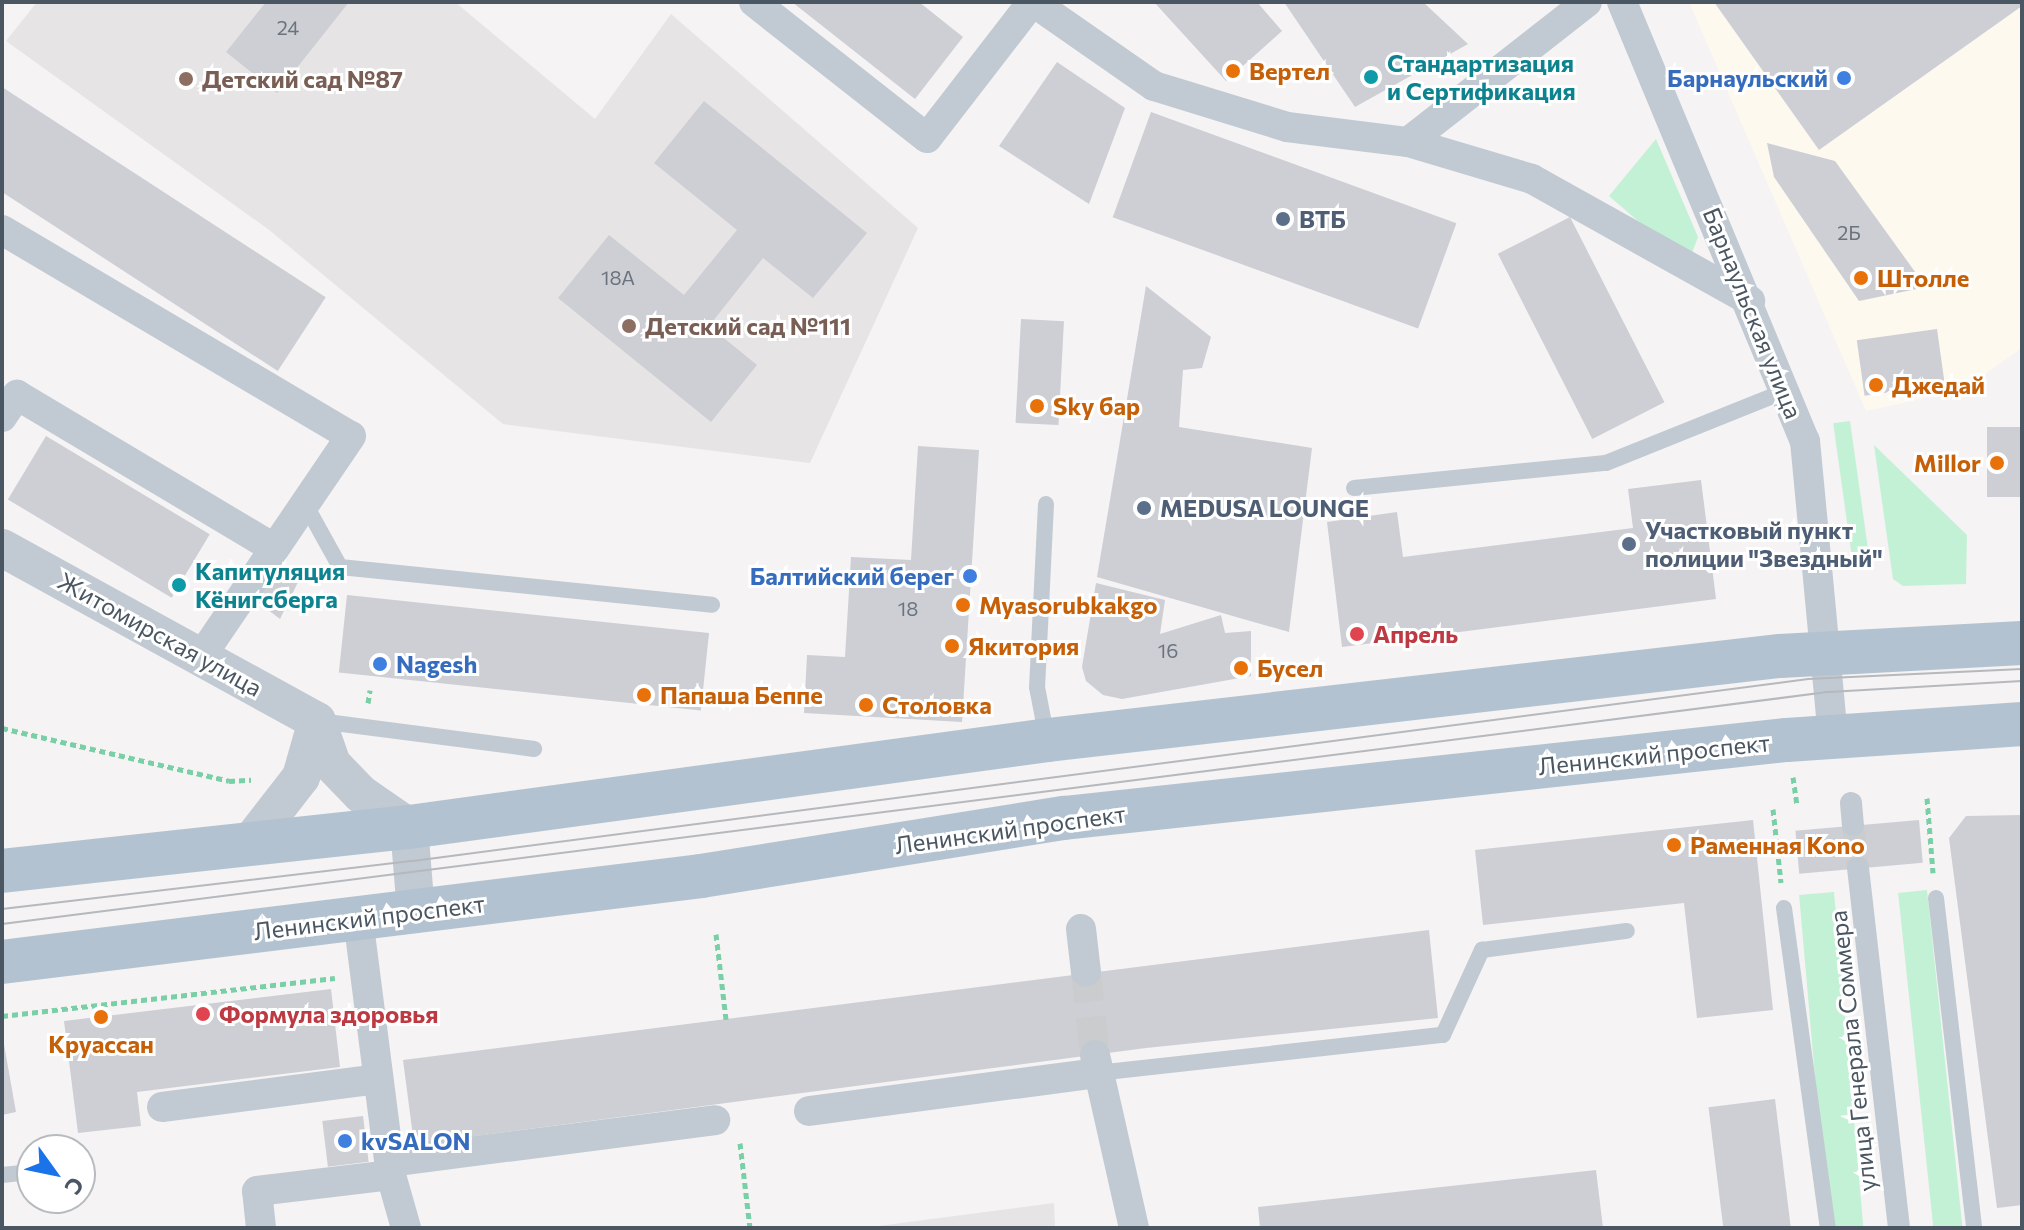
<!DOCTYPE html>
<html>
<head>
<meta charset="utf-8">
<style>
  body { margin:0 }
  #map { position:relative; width:2024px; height:1230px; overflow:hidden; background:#f5f3f3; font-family:Commissioner,sans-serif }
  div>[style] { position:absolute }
  .commercial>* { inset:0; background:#fdf9ef }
  .education>* { inset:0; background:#e6e4e5 }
  .green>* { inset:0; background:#c3f1d5; transform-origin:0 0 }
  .building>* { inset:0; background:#cdcfd5; transform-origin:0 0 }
  .pedestrian-tunnel>* { height:22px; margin-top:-11px; transform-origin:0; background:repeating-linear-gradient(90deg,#caccce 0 22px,transparent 0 33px) }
  .minor-tunnel>* { height:30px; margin-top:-15px; transform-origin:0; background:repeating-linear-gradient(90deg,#caccce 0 30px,transparent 0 45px) }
  .path>* { height:5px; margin-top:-2.5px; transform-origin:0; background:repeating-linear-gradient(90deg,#7ad0a6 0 6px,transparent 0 10px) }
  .service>* { height:16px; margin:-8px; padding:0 8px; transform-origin:8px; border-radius:8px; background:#c1cad2 }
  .pedestrian>* { height:22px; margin:-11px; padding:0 11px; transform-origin:11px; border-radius:11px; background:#c1cad2 }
  .minor>* { height:30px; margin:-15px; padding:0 15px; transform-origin:15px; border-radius:15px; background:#c1cad2 }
  .tertiary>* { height:38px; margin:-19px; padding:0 19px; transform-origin:19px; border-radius:19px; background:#c1cad2 }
  .primary>* { height:44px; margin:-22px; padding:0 22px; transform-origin:22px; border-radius:22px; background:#b3c2d1 }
  .tram>* { height:2px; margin:-1px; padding:0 1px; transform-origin:1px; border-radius:1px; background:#b5b8bd }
  .dots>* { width:22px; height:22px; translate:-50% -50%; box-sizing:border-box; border:4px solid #fff; border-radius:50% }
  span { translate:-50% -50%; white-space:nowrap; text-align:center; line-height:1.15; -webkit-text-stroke:6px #fff; paint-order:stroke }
  .number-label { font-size:20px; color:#6b747e }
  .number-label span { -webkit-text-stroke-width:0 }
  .culture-label { font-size:24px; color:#0d838f; font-weight:700 }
  .left { translate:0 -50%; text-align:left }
  .food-label { font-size:24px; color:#c56008; font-weight:700 }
  .right { translate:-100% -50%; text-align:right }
  .shop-label { font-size:24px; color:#366cbe; font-weight:700 }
  .education-label { font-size:24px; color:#785e54; font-weight:700 }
  .service-label { font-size:24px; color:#4e5e75; font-weight:700 }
  .street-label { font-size:24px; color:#4a5661 }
  .health-label { font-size:24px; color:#be3a42; font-weight:700 }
  .frame { position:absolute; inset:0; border:4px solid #4a5661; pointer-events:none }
  .north { position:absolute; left:16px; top:1134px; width:80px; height:80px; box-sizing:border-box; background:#fff; border:2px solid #b7bbc0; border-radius:50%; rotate:123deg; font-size:22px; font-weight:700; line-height:32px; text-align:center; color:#4a5661 }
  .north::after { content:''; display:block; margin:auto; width:28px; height:36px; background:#1a73e8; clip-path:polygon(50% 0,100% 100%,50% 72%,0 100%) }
</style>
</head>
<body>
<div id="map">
  <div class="commercial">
    <div style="clip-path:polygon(1689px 2px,2022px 2px,2022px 348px,1962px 390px,1866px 411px)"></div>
  </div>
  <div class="education">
    <div style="clip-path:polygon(37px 2px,455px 2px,595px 119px,671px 14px,918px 228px,810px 463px,503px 424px,268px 229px,6px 41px)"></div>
    <div style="clip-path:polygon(1054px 1203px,1055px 1228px,863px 1228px)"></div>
  </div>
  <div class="green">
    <div style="clip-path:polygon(1656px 139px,1698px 237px,1692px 253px,1676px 254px,1609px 196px)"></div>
    <div style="left:1850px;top:421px;width:142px;height:17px;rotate:82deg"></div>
    <div style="clip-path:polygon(1874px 445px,1967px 535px,1966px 584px,1903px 586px,1893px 579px)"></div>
    <div style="left:1927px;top:890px;width:340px;height:29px;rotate:84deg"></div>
    <div style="left:1834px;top:892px;width:338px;height:35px;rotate:85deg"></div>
  </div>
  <div class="building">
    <div style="clip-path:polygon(266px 2px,349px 2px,277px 93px,226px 52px)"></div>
    <div style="clip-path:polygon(792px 2px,919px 2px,963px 37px,915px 99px)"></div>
    <div style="clip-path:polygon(1154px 2px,1257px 2px,1282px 31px,1226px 81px)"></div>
    <div style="clip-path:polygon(1284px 2px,1423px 2px,1468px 44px,1355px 107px)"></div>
    <div style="clip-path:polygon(1714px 2px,2022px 2px,2022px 6px,1819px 150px)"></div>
    <div style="clip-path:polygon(1057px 62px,1125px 108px,1089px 204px,999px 146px)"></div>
    <div style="left:2px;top:87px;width:386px;height:88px;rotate:33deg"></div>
    <div style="clip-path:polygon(704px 101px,867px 233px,813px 298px,763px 258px,709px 326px,757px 365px,711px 422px,558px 298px,609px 235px,684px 295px,737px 230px,654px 163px)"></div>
    <div style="left:1151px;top:112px;width:325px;height:112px;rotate:20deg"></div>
    <div style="clip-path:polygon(1767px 143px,1835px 161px,1926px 287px,1859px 301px,1774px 177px)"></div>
    <div style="left:1570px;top:217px;width:208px;height:81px;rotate:63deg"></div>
    <div style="clip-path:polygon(1146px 286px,1211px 337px,1202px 368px,1183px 370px,1179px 427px,1312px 448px,1289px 632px,1097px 577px)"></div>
    <div style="left:1021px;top:319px;width:43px;height:104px;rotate:3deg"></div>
    <div style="left:1937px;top:329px;width:56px;height:81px;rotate:82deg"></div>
    <div style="left:2022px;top:427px;width:70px;height:35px;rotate:90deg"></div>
    <div style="left:46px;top:436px;width:191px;height:74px;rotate:31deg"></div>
    <div style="clip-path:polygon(918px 446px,979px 450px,962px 722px,804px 713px,807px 655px,845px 657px,851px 557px,911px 560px)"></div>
    <div style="clip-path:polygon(1701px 480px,1716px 599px,1342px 647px,1327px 522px,1397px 512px,1403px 557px,1633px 528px,1628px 489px)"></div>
    <div style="clip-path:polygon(274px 568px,298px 582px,280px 619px,255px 600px)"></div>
    <div style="clip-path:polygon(1096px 583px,1165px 600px,1160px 634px,1221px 615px,1225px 633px,1251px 631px,1251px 676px,1122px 699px,1103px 695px,1086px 681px,1082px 667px)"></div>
    <div style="left:347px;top:595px;width:364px;height:78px;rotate:6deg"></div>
    <div style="clip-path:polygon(2022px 815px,2022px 1205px,1997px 1208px,1949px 838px,1966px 816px)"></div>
    <div style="clip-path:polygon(1753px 820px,1773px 1010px,1697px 1018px,1684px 903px,1483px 925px,1475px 850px)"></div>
    <div style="left:1919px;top:820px;width:43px;height:124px;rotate:85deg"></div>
    <div style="clip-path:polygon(1429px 930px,1438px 1018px,1146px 1048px,414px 1144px,403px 1060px)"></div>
    <div style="clip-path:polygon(331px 989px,340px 1067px,137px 1092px,141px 1126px,78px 1133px,64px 1021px)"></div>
    <div style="clip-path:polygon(2px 1033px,16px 1112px,2px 1115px)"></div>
    <div style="left:1775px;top:1099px;width:130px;height:67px;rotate:83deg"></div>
    <div style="left:363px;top:1116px;width:46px;height:41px;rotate:83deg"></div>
    <div style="clip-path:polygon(1596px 1170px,1603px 1228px,1260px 1228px,1258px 1207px)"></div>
  </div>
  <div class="pedestrian-tunnel">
    <div style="left:1853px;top:825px;width:43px;rotate:83.4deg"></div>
  </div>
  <div class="minor-tunnel">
    <div style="left:1086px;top:972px;width:83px;rotate:83.8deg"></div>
  </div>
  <div class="path">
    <div style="left:368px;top:703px;width:13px;rotate:-81deg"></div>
    <div style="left:2px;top:728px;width:233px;rotate:13.1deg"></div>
    <div style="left:229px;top:781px;width:22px;rotate:-3deg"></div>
    <div style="left:1793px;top:777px;width:29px;rotate:82deg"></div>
    <div style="left:1927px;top:798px;width:75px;rotate:85.4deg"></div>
    <div style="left:1773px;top:809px;width:74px;rotate:83.8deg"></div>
    <div style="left:716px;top:934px;width:86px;rotate:83.3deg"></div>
    <div style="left:2px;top:1016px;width:335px;rotate:-6.5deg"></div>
    <div style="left:740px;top:1143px;width:86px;rotate:83.3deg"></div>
  </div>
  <div class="service">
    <div style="left:1354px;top:488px;width:253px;rotate:-5.7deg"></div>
    <div style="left:1606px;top:463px;width:196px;rotate:-21.9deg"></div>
    <div style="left:304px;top:502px;width:74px;rotate:61deg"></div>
    <div style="left:340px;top:567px;width:374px;rotate:5.8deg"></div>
    <div style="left:1046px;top:504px;width:183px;rotate:92.8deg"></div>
    <div style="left:1037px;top:687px;width:53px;rotate:79.1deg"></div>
    <div style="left:319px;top:721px;width:217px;rotate:7.4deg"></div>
    <div style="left:1936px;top:898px;width:332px;rotate:83.4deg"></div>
    <div style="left:1784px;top:908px;width:323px;rotate:82.2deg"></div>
    <div style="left:1097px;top:1073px;width:348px;rotate:-6.3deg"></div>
    <div style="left:1443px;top:1035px;width:94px;rotate:-65.4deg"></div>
    <div style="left:1482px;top:950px;width:146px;rotate:-7.5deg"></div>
    <div style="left:2px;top:1175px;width:30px;rotate:-6deg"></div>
  </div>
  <div class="pedestrian">
    <div style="left:1851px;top:803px;width:22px;rotate:85deg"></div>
    <div style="left:1858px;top:868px;width:362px;rotate:83.5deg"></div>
  </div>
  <div class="minor">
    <div style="left:754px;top:2px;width:220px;rotate:38.2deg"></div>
    <div style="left:927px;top:138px;width:172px;rotate:-52.3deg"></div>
    <div style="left:1033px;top:2px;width:147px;rotate:34.8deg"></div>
    <div style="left:1154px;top:86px;width:139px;rotate:17.1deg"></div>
    <div style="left:1287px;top:127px;width:122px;rotate:7.1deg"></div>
    <div style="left:1408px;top:142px;width:129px;rotate:16.6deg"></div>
    <div style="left:1532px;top:179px;width:250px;rotate:29.2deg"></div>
    <div style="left:1622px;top:2px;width:476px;rotate:67.4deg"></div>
    <div style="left:1805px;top:441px;width:296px;rotate:84.6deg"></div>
    <div style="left:1408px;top:142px;width:227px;rotate:-38deg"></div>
    <div style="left:2px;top:230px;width:405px;rotate:30.6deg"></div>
    <div style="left:351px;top:436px;width:265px;rotate:124.2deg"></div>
    <div style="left:2px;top:417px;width:27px;rotate:-56deg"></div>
    <div style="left:17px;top:395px;width:299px;rotate:30.8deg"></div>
    <div style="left:358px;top:918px;width:259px;rotate:82.7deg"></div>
    <div style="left:391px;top:1175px;width:55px;rotate:74.2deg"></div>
    <div style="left:1081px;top:929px;width:43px;rotate:83.4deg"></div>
    <div style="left:1095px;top:1055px;width:177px;rotate:77.3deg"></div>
    <div style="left:162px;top:1107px;width:217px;rotate:-7.4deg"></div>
    <div style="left:809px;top:1111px;width:290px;rotate:-7.5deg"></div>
    <div style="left:389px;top:1162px;width:329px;rotate:-7.3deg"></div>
    <div style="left:261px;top:1228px;width:37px;rotate:-96deg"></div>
    <div style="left:257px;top:1191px;width:135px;rotate:-6.8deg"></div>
  </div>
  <div class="tertiary">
    <div style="left:2px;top:548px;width:359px;rotate:28.8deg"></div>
    <div style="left:317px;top:721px;width:46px;rotate:70.8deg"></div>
    <div style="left:332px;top:764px;width:42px;rotate:46deg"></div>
    <div style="left:361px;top:794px;width:58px;rotate:34.5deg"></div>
    <div style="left:409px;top:827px;width:85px;rotate:85.3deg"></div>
    <div style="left:249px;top:844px;width:85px;rotate:-52.2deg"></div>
    <div style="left:301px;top:777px;width:58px;rotate:-74.1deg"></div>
  </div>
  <div class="primary">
    <div style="left:2px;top:871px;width:409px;rotate:-6.2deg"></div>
    <div style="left:409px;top:827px;width:645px;rotate:-7.75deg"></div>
    <div style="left:1048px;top:740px;width:737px;rotate:-6.55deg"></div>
    <div style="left:1780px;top:656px;width:242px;rotate:-3.1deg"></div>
    <div style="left:2px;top:962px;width:704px;rotate:-7.01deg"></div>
    <div style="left:701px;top:876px;width:368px;rotate:-9.1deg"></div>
    <div style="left:1064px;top:818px;width:727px;rotate:-6.16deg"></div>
    <div style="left:1787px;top:740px;width:236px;rotate:-3.9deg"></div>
  </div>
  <div class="tram">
    <div style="left:2px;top:909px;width:414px;rotate:-6.7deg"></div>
    <div style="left:413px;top:861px;width:1407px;rotate:-7.43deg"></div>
    <div style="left:1808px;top:679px;width:214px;rotate:-2.7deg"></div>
    <div style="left:2px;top:924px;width:1842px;rotate:-7.24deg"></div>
    <div style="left:1829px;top:692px;width:193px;rotate:-3.3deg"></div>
  </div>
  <div class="dots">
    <div style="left:1233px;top:71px;background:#e8710a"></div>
    <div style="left:1371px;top:77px;background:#0f9aa8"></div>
    <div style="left:1844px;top:78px;background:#3f7fe0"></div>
    <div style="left:186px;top:79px;background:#8d6e63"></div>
    <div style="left:1283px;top:219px;background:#5c6f8a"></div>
    <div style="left:1861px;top:278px;background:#e8710a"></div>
    <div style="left:629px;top:326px;background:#8d6e63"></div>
    <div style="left:1876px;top:385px;background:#e8710a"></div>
    <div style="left:1037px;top:406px;background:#e8710a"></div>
    <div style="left:1997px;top:463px;background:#e8710a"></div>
    <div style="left:1144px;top:508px;background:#5c6f8a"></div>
    <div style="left:1629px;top:544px;background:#5c6f8a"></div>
    <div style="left:970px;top:576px;background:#3f7fe0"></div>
    <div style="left:179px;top:585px;background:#0f9aa8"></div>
    <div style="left:963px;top:605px;background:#e8710a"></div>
    <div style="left:1357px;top:634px;background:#e0444e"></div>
    <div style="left:952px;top:646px;background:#e8710a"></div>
    <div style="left:380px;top:664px;background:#3f7fe0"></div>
    <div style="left:1241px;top:668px;background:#e8710a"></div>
    <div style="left:644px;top:695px;background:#e8710a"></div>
    <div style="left:866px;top:705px;background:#e8710a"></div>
    <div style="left:1674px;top:845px;background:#e8710a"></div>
    <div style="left:203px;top:1014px;background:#e0444e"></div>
    <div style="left:101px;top:1017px;background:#e8710a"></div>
    <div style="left:345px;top:1141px;background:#3f7fe0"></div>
  </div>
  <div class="number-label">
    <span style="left:288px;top:27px">24</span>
    <span style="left:1849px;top:232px">2Б</span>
    <span style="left:618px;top:277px">18А</span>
    <span style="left:908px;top:608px">18</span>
    <span style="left:1168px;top:650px">16</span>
  </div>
  <div class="culture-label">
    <span class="left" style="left:1387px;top:77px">Стандартизация<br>и Сертификация</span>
    <span class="left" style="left:195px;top:585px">Капитуляция<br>Кёнигсберга</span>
  </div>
  <div class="food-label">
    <span class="left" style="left:1249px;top:71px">Вертел</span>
    <span class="left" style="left:1877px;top:278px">Штолле</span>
    <span class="left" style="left:1892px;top:385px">Джедай</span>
    <span class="left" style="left:1053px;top:406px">Sky бар</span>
    <span class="right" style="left:1981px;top:463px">Millor</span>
    <span class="left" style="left:979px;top:605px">Myasorubkakgo</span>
    <span class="left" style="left:968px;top:646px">Якитория</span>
    <span class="left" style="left:1257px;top:668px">Бусел</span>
    <span class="left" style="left:660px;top:695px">Папаша Беппе</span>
    <span class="left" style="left:882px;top:705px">Столовка</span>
    <span class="left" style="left:1690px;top:845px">Раменная Kono</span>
    <span style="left:101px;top:1044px">Круассан</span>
  </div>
  <div class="shop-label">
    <span class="right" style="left:1828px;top:78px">Барнаульский</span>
    <span class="right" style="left:954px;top:576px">Балтийский берег</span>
    <span class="left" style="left:396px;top:664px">Nagesh</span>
    <span class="left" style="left:361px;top:1141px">kvSALON</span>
  </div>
  <div class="education-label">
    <span class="left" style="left:202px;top:79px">Детский сад №87</span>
    <span class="left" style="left:645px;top:326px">Детский сад №111</span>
  </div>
  <div class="service-label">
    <span class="left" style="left:1299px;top:219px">ВТБ</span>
    <span class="left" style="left:1160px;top:508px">MEDUSA LOUNGE</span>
    <span class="left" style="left:1645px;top:544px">Участковый пункт<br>полиции "Звездный"</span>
  </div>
  <div class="street-label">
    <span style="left:1753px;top:313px;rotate:68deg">Барнаульская улица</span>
    <span style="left:160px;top:634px;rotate:29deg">Житомирская улица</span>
    <span style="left:1654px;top:754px;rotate:-6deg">Ленинский проспект</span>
    <span style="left:1010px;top:829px;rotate:-8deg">Ленинский проспект</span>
    <span style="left:369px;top:917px;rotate:-7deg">Ленинский проспект</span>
    <span style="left:1852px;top:1051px;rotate:-96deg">улица Генерала Соммера</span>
  </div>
  <div class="health-label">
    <span class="left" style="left:1373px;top:634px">Апрель</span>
    <span class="left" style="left:219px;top:1014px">Формула здоровья</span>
  </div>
  <div class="frame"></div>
  <div class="north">С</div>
</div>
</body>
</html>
